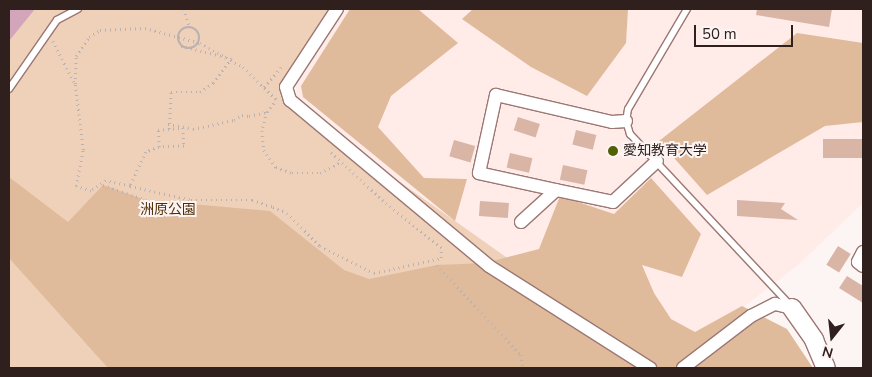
<!DOCTYPE html>
<html>
<head>
<meta charset="utf-8">
<style>
  body { margin:0 }
  #map { position:relative; width:872px; height:377px; overflow:hidden; background:#fdf5f4; font-family:"Nunito Sans","Noto Sans JP",sans-serif }
  div>[style] { position:absolute }
  .built>* { inset:0; background:#ffebe8 }
  .green>* { inset:0; background:#eed1b8 }
  .forest>* { inset:0; background:#dfbb9c }
  .water>* { inset:0; background:#d2a5bb }
  .building>* { inset:0; background:#d9b5a6; transform-origin:0 0 }
  .path>* { height:2.5px; margin-top:-1.25px; transform-origin:0; background:repeating-linear-gradient(90deg,#bbb1b0 0 1px,transparent 0 5px) }
  .path>.ring { margin:-1.25px; padding:0; box-sizing:content-box; background:none; border:2.5px solid #bbb1b0; border-radius:50% }
  .roads { filter:drop-shadow(1px 0 #9c7773) drop-shadow(-1px 0 #9c7773) drop-shadow(0 1px #9c7773) drop-shadow(0 -1px #9c7773) }
  .lane>* { height:6px; margin:-3px; padding:0 3px; transform-origin:3px; border-radius:3px; background:#fff }
  .street>* { height:12px; margin:-6px; padding:0 6px; transform-origin:6px; border-radius:6px; background:#fff }
  .secondary>* { height:18px; margin:-9px; padding:0 9px; transform-origin:9px; border-radius:9px; background:#fff }
  .dots>* { width:14px; height:14px; translate:-50% -50%; box-sizing:border-box; border:2px solid #fdf5f4; border-radius:50% }
  span { translate:-50% -50%; white-space:nowrap; text-align:center; line-height:1.15; -webkit-text-stroke:4px #fdf5f4; paint-order:stroke }
  .poi-label { font-size:14px; color:#2f201e }
  .left { translate:0 -50%; text-align:left }
  .park-label { font-size:14px; color:#4f2d05 }
  .frame { position:absolute; inset:0; border:10px solid #2f201e; pointer-events:none }
  .north { position:absolute; left:807px; top:312px; width:50px; height:50px; -webkit-text-stroke:4px #fdf5f4; paint-order:stroke; rotate:196deg; font-size:14px; font-weight:700; line-height:20px; text-align:center; color:#2f201e }
  .north::after { content:''; display:block; margin:auto; width:18px; height:22px; background:#2f201e; clip-path:polygon(50% 0,100% 100%,50% 72%,0 100%) }
  .scale { position:absolute; left:694px; top:25px; width:99px; height:22px; box-sizing:border-box; border:2px solid #2f201e; border-top:0; padding-left:6px; font-size:15px; line-height:18px; white-space:nowrap; color:#2f201e; -webkit-text-stroke:4px #fdf5f4; paint-order:stroke }
</style>
</head>
<body>
<div id="map">
  <div class="built">
    <div style="clip-path:polygon(345px 9px,863px 9px,863px 203px,797px 266px,667px 365px,457px 229px,297px 99px,296px 85px)"></div>
  </div>
  <div class="green">
    <div style="clip-path:polygon(9px 9px,330px 9px,280px 87px,281px 98px,663px 368px,9px 368px)"></div>
  </div>
  <div class="forest">
    <div style="clip-path:polygon(350px 9px,418px 9px,458px 43px,391px 96px,378px 127px,424px 178px,467px 179px,455px 221px,303px 97px,301px 86px)"></div>
    <div style="clip-path:polygon(473px 9px,628px 9px,626px 43px,587px 96px,531px 67px,462px 19px)"></div>
    <div style="clip-path:polygon(797px 33px,863px 43px,863px 122px,825px 126px,707px 195px,659px 141px)"></div>
    <div style="clip-path:polygon(9px 177px,68px 222px,103px 185px,146px 200px,270px 211px,344px 270px,369px 279px,437px 265px,485px 263px,539px 249px,560px 196px,614px 214px,651px 178px,701px 234px,682px 277px,642px 265px,654px 293px,671px 319px,695px 332px,742px 306px,787px 329px,813px 368px,108px 368px,9px 258px)"></div>
  </div>
  <div class="water">
    <div style="clip-path:polygon(9px 9px,35px 9px,9px 41px)"></div>
  </div>
  <div class="building">
    <div style="clip-path:polygon(757px 9px,832px 9px,829px 27px,756px 15px)"></div>
    <div style="left:518px;top:117px;width:23px;height:14px;rotate:18deg"></div>
    <div style="left:576px;top:130px;width:21px;height:15px;rotate:14deg"></div>
    <div style="left:863px;top:139px;width:19px;height:40px;rotate:90deg"></div>
    <div style="left:454px;top:140px;width:22px;height:17px;rotate:16deg"></div>
    <div style="left:510px;top:153px;width:23px;height:15px;rotate:13deg"></div>
    <div style="left:563px;top:165px;width:25px;height:15px;rotate:12deg"></div>
    <div style="clip-path:polygon(737px 200px,785px 203px,781px 209px,798px 220px,737px 216px)"></div>
    <div style="left:480px;top:201px;width:29px;height:15px;rotate:4deg"></div>
    <div style="left:838px;top:246px;width:15px;height:22px;rotate:32deg"></div>
    <div style="clip-path:polygon(847px 276px,863px 286px,863px 303px,839px 288px)"></div>
  </div>
  <div class="path">
    <div style="left:184px;top:9px;width:19px;rotate:72deg"></div>
    <div class="ring" style="left:178px;top:27px;width:19.5px;height:19.5px"></div>
    <div style="left:53px;top:41px;width:46px;rotate:62.9deg"></div>
    <div style="left:181px;top:46px;width:46px;rotate:13.7deg"></div>
    <div style="left:264px;top:87px;width:28px;rotate:-49deg"></div>
    <div style="left:267px;top:112px;width:20px;rotate:105deg"></div>
    <div style="left:262px;top:131px;width:19px;rotate:84deg"></div>
    <div style="left:264px;top:150px;width:21px;rotate:55deg"></div>
    <div style="left:276px;top:167px;width:17px;rotate:21deg"></div>
    <div style="left:292px;top:173px;width:28px"></div>
    <div style="left:320px;top:173px;width:24px;rotate:-28deg"></div>
    <div style="left:168px;top:124px;width:25px;rotate:11deg"></div>
    <div style="left:193px;top:129px;width:42px;rotate:-12.4deg"></div>
    <div style="left:234px;top:120px;width:9px;rotate:-32deg"></div>
    <div style="left:242px;top:115px;width:7px;rotate:8deg"></div>
    <div style="left:249px;top:116px;width:18px;rotate:-13deg"></div>
    <div style="left:267px;top:112px;width:15px;rotate:-53deg"></div>
    <div style="left:183px;top:128px;width:18px;rotate:87deg"></div>
    <div style="left:184px;top:146px;width:25px;rotate:178deg"></div>
    <div style="left:159px;top:147px;width:17px;rotate:-93deg"></div>
    <div style="left:158px;top:130px;width:25px;rotate:-5deg"></div>
    <div style="left:169px;top:129px;width:37px;rotate:-87deg"></div>
    <div style="left:171px;top:92px;width:29px"></div>
    <div style="left:200px;top:92px;width:16px;rotate:-35deg"></div>
    <div style="left:213px;top:83px;width:31px;rotate:-54deg"></div>
    <div style="left:159px;top:147px;width:14px;rotate:159deg"></div>
    <div style="left:146px;top:152px;width:38px;rotate:115deg"></div>
    <div style="left:130px;top:186px;width:25px;rotate:-168deg"></div>
    <div style="left:106px;top:181px;width:18px;rotate:146deg"></div>
    <div style="left:91px;top:191px;width:16px;rotate:-162deg"></div>
    <div style="left:76px;top:186px;width:37px;rotate:-79deg"></div>
    <div style="left:83px;top:150px;width:66px;rotate:-96.9deg"></div>
    <div style="left:75px;top:84px;width:28px;rotate:-88deg"></div>
    <div style="left:76px;top:56px;width:23px;rotate:-56deg"></div>
    <div style="left:89px;top:37px;width:13px;rotate:-32deg"></div>
    <div style="left:100px;top:30px;width:45px;rotate:-2.5deg"></div>
    <div style="left:145px;top:28px;width:57px;rotate:15.3deg"></div>
    <div style="left:200px;top:43px;width:49px;rotate:29.2deg"></div>
    <div style="left:243px;top:67px;width:47px;rotate:44.1deg"></div>
    <div style="left:103px;top:185px;width:46px;rotate:19.2deg"></div>
    <div style="left:130px;top:186px;width:63px;rotate:12.9deg"></div>
    <div style="left:191px;top:200px;width:61px"></div>
    <div style="left:252px;top:200px;width:22px;rotate:18deg"></div>
    <div style="left:273px;top:207px;width:15px;rotate:23deg"></div>
    <div style="left:287px;top:213px;width:47px;rotate:45deg"></div>
    <div style="left:320px;top:246px;width:60px;rotate:26.6deg"></div>
    <div style="left:374px;top:273px;width:69px;rotate:-12.6deg"></div>
    <div style="left:441px;top:258px;width:10px;rotate:-90deg"></div>
    <div style="left:441px;top:248px;width:75px;rotate:-141deg"></div>
    <div style="left:383px;top:201px;width:71px;rotate:-137.3deg"></div>
    <div style="left:437px;top:265px;width:123px;rotate:47deg"></div>
    <div style="left:521px;top:355px;width:13px;rotate:81deg"></div>
  </div>
  <div class="roads">
    <div class="lane">
      <div style="left:687px;top:9px;width:116px;rotate:120.5deg"></div>
      <div style="left:628px;top:109px;width:12px;rotate:99deg"></div>
      <div style="left:626px;top:121px;width:14px;rotate:73deg"></div>
      <div style="left:630px;top:134px;width:234px;rotate:46.9deg"></div>
      <div style="left:9px;top:89px;width:84px;rotate:-55.2deg"></div>
      <div style="left:57px;top:20px;width:24px;rotate:-28deg"></div>
    </div>
    <div class="street">
      <div style="left:337px;top:9px;width:93px;rotate:123.2deg"></div>
      <div style="left:286px;top:87px;width:14px;rotate:73deg"></div>
      <div style="left:290px;top:100px;width:259px;rotate:39.8deg"></div>
      <div style="left:489px;top:266px;width:191px;rotate:32.4deg"></div>
      <div style="left:556px;top:190px;width:79px;rotate:-167.6deg"></div>
      <div style="left:479px;top:173px;width:80px;rotate:-77.7deg"></div>
      <div style="left:496px;top:95px;width:119px;rotate:13.1deg"></div>
      <div style="left:612px;top:122px;width:14px;rotate:-4deg"></div>
      <div style="left:521px;top:222px;width:47px;rotate:-42.4deg"></div>
      <div style="left:556px;top:190px;width:58px;rotate:11.9deg"></div>
      <div style="left:613px;top:202px;width:60px;rotate:-43deg"></div>
      <div style="left:863px;top:252px;width:11px;rotate:117deg"></div>
      <div style="left:858px;top:262px;width:6px;rotate:39deg"></div>
      <div style="left:683px;top:368px;width:86px;rotate:-37.4deg"></div>
      <div style="left:751px;top:316px;width:27px;rotate:-27deg"></div>
      <div style="left:775px;top:304px;width:17px;rotate:13deg"></div>
    </div>
    <div class="secondary">
      <div style="left:792px;top:308px;width:39px;rotate:55deg"></div>
      <div style="left:814px;top:340px;width:30px;rotate:67deg"></div>
    </div>
  </div>
  <div class="dots">
    <div style="left:613px;top:151px;background:#506003"></div>
  </div>
  <div class="poi-label">
    <span class="left" style="left:623px;top:151px">愛知教育大学</span>
  </div>
  <div class="park-label">
    <span style="left:168px;top:210px">洲原公園</span>
  </div>
  <div class="frame"></div>
  <div class="north">N</div>
  <div class="scale">50 m</div>
</div>
</body>
</html>
